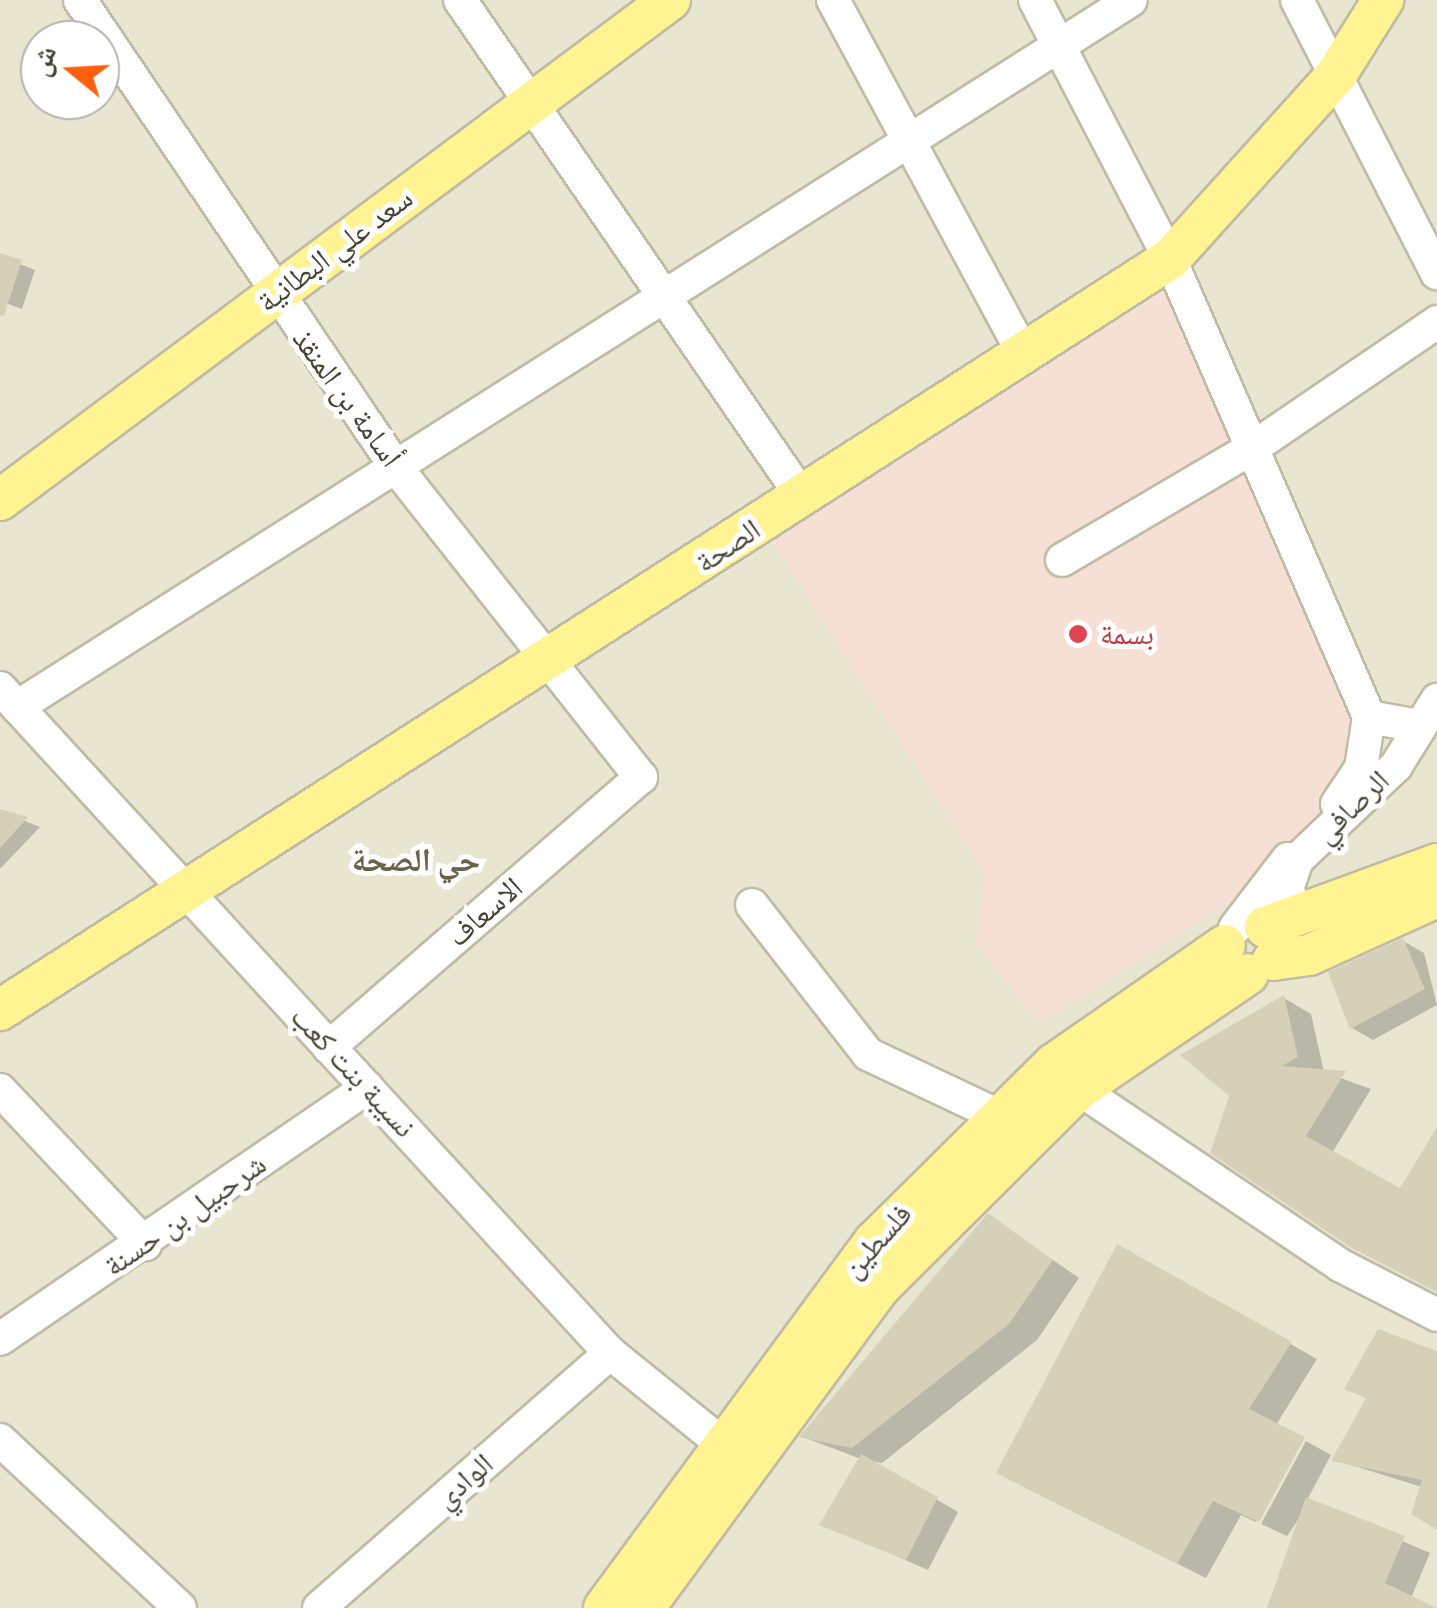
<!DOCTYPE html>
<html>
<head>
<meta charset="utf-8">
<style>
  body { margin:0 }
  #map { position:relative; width:1437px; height:1608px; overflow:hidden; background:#f3f2e3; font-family:"Fira Sans Condensed","Noto Naskh Arabic",sans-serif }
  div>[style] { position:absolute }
  .residential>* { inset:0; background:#e8e5d1 }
  .medical>* { inset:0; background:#f6dfd5 }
  .shadow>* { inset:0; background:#0003 }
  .building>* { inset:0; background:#d6d0b8 }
  .roads { filter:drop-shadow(2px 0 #c0bba5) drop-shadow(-2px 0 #c0bba5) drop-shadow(0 2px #c0bba5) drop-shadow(0 -2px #c0bba5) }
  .minor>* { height:32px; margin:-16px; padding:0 16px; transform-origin:16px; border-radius:16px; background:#fff }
  .major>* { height:40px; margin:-20px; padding:0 20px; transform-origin:20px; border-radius:20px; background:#fff491 }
  .dots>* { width:28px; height:28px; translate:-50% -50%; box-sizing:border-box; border:5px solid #fff; border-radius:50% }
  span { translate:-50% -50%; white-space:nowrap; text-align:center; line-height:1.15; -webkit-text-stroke:10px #fff; paint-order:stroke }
  .street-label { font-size:30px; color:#464233 }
  .health-label { font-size:30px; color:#be3a42 }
  .left { translate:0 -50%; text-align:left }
  .neighbourhood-label { font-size:32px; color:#6a6249; font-weight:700 }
  .north { position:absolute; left:20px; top:20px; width:100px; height:100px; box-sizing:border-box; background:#fff; border:2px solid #b5b3ad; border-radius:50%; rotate:288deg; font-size:28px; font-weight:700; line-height:40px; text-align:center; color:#464233 }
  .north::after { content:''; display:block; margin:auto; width:35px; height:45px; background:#ff5f0f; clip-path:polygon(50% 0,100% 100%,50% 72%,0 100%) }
</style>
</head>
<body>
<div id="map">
  <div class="residential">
    <div style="clip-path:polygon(evenodd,0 0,1437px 0,1437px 1608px,0 1608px,0 0,40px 40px,100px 40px,100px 100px,40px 100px,40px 40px)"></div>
  </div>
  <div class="medical">
    <div style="clip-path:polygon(1153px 264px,1378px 750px,1245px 892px,1039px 1024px,975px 942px,985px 874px,757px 518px)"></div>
  </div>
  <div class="shadow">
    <div style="clip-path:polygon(0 256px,35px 270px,22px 309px,0 301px)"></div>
    <div style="clip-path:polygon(0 811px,40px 827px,1px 868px,0 868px)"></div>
    <div style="clip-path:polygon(1403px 941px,1424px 953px,1437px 1005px,1373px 1040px,1352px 1028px)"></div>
    <div style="clip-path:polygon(1284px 998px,1311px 1014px,1324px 1072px,1371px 1089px,1332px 1153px,1401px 1191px,1437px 1156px,1437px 1291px,1213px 1152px)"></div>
    <div style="clip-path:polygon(989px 1216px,1079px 1278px,1037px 1340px,882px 1463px,871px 1461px,958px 1512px,928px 1570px,823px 1524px,861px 1459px,803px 1437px)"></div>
    <div style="clip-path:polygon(1118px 1247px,1317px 1359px,1276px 1425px,1301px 1438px,1256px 1522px,1241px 1515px,1206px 1578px,1026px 1488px)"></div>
    <div style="clip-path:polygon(1437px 1355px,1437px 1527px,1422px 1487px,1335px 1460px,1368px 1399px,1347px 1388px)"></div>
    <div style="clip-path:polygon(1306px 1441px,1331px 1455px,1307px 1500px,1430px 1553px,1411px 1598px,1432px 1608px,1270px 1608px,1302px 1514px,1287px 1536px,1261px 1524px)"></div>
  </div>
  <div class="building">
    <div style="clip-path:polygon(0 253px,22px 260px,4px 316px,0 315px)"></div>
    <div style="clip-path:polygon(0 809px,28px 817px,0 848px)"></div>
    <div style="clip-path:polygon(1403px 938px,1425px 989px,1350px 1029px,1328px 972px)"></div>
    <div style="clip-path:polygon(1284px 995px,1298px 1057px,1282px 1066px,1346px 1071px,1306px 1136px,1400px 1188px,1437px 1127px,1437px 1292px,1350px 1247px,1210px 1153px,1229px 1096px,1180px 1055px)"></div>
    <div style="clip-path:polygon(988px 1213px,1053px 1260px,1009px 1324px,852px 1448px,799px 1437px)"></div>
    <div style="clip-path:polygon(1117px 1244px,1292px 1342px,1249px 1409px,1305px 1437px,1259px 1522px,1213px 1501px,1177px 1564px,996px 1473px)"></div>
    <div style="clip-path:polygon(1378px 1329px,1437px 1351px,1437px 1530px,1411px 1514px,1422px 1480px,1331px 1461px,1366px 1398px,1344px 1389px)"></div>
    <div style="clip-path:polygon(861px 1454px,938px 1497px,906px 1560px,819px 1525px)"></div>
    <div style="clip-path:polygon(1306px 1497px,1405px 1536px,1385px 1583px,1437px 1608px,1267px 1608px)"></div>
  </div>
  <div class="roads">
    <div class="minor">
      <div style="left:80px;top:0;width:562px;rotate:55.94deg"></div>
      <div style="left:395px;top:466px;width:397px;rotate:51.7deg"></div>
      <div style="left:641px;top:777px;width:413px;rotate:139.1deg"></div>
      <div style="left:460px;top:0;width:601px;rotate:55.44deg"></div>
      <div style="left:833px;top:0;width:402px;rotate:61.7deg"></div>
      <div style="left:1035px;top:0;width:292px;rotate:62.5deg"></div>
      <div style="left:1170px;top:259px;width:499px;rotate:66.5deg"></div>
      <div style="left:1369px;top:717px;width:51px;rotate:10.2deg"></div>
      <div style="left:1297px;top:0;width:307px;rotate:62.9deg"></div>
      <div style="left:1062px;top:560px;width:223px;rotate:-30.5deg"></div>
      <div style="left:1254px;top:447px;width:222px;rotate:-34.3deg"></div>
      <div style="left:0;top:688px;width:902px;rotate:47.47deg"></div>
      <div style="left:610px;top:1353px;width:141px;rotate:39deg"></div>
      <div style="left:17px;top:707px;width:1319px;rotate:-32.4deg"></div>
      <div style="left:1337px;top:804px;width:43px;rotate:-56.3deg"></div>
      <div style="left:1361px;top:768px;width:52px;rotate:-81.1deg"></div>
      <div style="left:752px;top:905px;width:189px;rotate:52.1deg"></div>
      <div style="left:868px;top:1054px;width:140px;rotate:25.3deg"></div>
      <div style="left:1298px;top:917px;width:30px;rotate:-111deg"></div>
      <div style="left:1287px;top:889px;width:31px;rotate:-71deg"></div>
      <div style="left:1297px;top:860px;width:137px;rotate:-43.5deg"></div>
      <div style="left:1396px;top:766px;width:78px;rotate:-58.2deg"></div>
      <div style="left:1235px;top:928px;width:87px;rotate:-52.5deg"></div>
      <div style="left:1079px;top:1089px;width:315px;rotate:34deg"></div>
      <div style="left:1340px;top:1265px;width:109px;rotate:27.3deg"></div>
      <div style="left:0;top:1090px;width:212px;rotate:46.7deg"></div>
      <div style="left:0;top:1339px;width:445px;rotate:-34.4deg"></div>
      <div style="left:0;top:1440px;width:246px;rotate:43deg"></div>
      <div style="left:319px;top:1608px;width:387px;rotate:-41.2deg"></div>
    </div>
    <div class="major">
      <div style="left:0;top:500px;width:836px;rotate:-36.73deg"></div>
      <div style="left:1265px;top:927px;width:183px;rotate:-20.1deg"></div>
      <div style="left:1273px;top:960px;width:36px;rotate:-8deg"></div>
      <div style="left:1309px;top:955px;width:141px;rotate:-24.4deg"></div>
      <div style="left:0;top:1010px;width:1390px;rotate:-32.7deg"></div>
      <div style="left:1170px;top:259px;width:248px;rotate:-47.9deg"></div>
      <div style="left:1336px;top:75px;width:89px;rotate:-57.9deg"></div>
      <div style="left:604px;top:1608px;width:455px;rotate:-53.6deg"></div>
      <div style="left:874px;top:1242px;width:253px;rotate:-44.7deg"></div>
      <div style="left:1054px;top:1064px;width:208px;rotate:-34.8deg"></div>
      <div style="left:644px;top:1608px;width:398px;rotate:-53.7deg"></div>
      <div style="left:880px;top:1287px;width:281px;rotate:-44.9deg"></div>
      <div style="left:1079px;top:1089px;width:204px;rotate:-34.2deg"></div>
    </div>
  </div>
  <div class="dots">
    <div style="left:1078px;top:634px;background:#e0444e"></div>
  </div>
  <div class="street-label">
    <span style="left:335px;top:250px;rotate:-37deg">سعد علي البطانية</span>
    <span style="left:347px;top:398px;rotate:54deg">أسامة بن المنقذ</span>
    <span style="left:728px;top:546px;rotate:-34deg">الصحة</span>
    <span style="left:1352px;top:807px;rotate:-44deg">الرصافي</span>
    <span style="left:485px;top:912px;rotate:-41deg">الاسعاف</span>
    <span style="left:353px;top:1072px;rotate:47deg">نسيبة بنت كعب</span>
    <span style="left:185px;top:1215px;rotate:-35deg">شرحبيل بن حسنة</span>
    <span style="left:877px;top:1241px;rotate:-48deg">فلسطين</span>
    <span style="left:464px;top:1481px;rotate:-41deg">الوادي</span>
  </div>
  <div class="health-label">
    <span class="left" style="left:1100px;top:634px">بسمة</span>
  </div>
  <div class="neighbourhood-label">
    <span style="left:416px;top:860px">حي الصحة</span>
  </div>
  <div class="north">ش</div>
</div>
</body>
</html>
